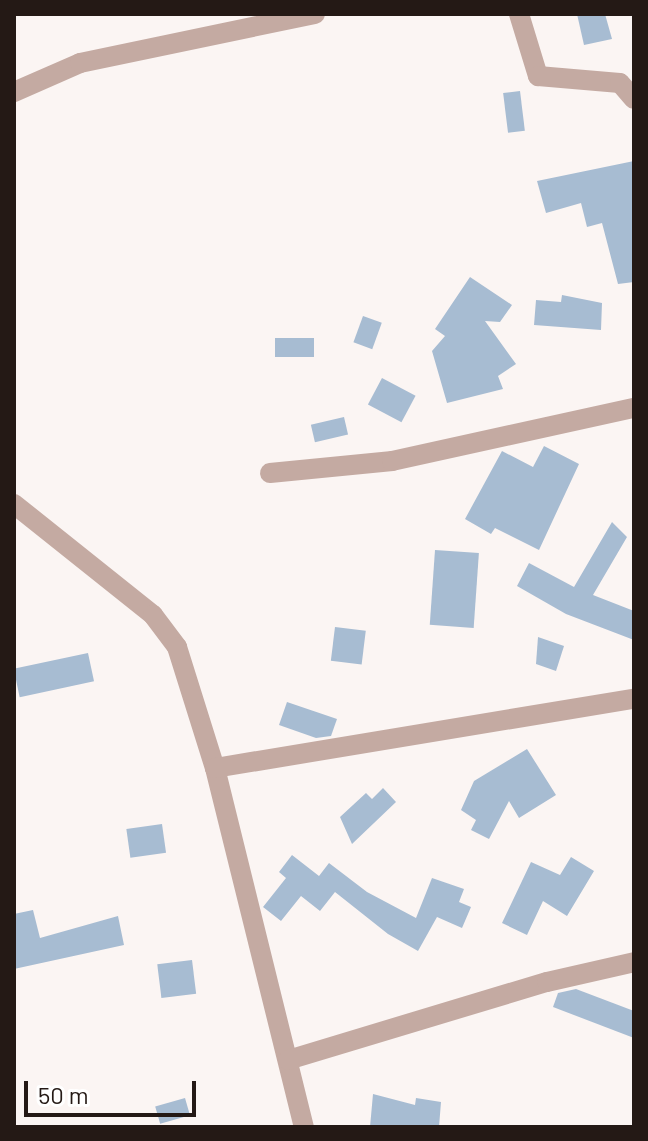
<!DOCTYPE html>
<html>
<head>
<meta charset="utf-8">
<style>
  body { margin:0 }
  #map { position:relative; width:648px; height:1141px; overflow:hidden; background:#fbf5f3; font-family:Barlow,sans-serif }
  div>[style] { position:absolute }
  .building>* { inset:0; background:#a7bcd2; transform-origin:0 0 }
  .minor>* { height:20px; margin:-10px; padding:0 10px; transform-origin:10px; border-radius:10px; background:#c4aaa2 }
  span { translate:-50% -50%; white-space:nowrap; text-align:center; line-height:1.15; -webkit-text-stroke:6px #fff; paint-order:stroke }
  .frame { position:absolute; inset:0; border:16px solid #241915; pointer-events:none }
  .scale { position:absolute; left:24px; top:1081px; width:172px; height:36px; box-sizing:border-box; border:4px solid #241915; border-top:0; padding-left:10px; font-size:24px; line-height:28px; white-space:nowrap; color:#241915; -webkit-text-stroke:6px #fff; paint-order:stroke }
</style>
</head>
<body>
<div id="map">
  <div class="building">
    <div style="clip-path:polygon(577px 14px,605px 14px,612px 39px,584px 45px)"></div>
    <div style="left:520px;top:91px;width:40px;height:17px;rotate:83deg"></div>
    <div style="clip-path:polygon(634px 161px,634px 282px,618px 284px,602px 223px,587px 227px,581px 203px,546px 213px,537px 181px)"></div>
    <div style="clip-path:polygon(470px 277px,512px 305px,500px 322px,485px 321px,516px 364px,498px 376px,503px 389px,447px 403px,432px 351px,445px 336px,435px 329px)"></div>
    <div style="clip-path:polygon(562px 295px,602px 303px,601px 330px,534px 325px,536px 300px,561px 302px)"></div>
    <div style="left:363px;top:316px;width:20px;height:28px;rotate:20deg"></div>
    <div style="left:314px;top:338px;width:19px;height:39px;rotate:90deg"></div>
    <div style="left:382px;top:378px;width:38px;height:30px;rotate:28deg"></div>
    <div style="left:344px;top:417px;width:18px;height:34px;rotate:77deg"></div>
    <div style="clip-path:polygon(544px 446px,579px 464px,539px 550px,495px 528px,491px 534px,465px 519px,502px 451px,533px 467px)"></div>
    <div style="clip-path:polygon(612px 522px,627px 537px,593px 595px,634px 611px,634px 640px,566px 614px,517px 586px,529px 563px,574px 587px)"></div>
    <div style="left:435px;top:550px;width:44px;height:75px;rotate:4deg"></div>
    <div style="left:335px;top:627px;width:31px;height:34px;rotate:7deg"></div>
    <div style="clip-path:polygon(538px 637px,564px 646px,556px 671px,536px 664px)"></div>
    <div style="left:88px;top:653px;width:29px;height:76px;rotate:78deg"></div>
    <div style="clip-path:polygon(287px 702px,337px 719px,331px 736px,316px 738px,279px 725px)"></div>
    <div style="clip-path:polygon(527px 749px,556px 795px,519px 818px,509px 801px,489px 839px,471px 830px,476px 820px,461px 810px,474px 781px)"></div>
    <div style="clip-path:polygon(383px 788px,396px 802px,352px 844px,340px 817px,366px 793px,372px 799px)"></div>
    <div style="left:162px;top:824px;width:29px;height:36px;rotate:82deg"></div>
    <div style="clip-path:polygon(292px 855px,319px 876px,329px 863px,367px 892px,416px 918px,432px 878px,464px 889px,459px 902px,471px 907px,462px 928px,437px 917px,418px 951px,388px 934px,335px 892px,320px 911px,301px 896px,281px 921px,263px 907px,286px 878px,279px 872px)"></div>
    <div style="clip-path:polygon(571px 857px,594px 871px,567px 916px,543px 901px,527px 935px,502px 923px,531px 862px,560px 875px)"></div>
    <div style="clip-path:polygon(33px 910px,40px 938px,118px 916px,124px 945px,14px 969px,14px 914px)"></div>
    <div style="left:192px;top:960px;width:34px;height:35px;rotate:83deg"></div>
    <div style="clip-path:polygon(576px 989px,634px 1011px,634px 1038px,553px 1007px,558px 993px)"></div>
    <div style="clip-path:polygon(373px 1094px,415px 1105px,416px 1098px,441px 1102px,439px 1127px,370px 1127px)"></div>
    <div style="left:185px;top:1098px;width:18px;height:31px;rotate:74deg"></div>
  </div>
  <div class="minor">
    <div style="left:519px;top:14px;width:65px;rotate:73deg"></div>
    <div style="left:538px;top:76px;width:82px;rotate:4.9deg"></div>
    <div style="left:620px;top:83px;width:21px;rotate:49deg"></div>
    <div style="left:14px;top:92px;width:72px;rotate:-23.7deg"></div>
    <div style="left:80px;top:63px;width:240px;rotate:-11.8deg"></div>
    <div style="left:270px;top:473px;width:123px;rotate:-5.6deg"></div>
    <div style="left:392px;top:461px;width:248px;rotate:-12.4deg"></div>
    <div style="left:14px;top:504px;width:178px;rotate:38.6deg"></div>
    <div style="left:153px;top:615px;width:40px;rotate:53deg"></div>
    <div style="left:177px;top:647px;width:127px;rotate:72.6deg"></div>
    <div style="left:215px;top:768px;width:370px;rotate:76.1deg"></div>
    <div style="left:215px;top:768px;width:425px;rotate:-9.4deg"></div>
    <div style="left:288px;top:1060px;width:270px;rotate:-16.8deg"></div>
    <div style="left:547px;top:982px;width:89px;rotate:-12.9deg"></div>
  </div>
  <div class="frame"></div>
  <div class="scale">50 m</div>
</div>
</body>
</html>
